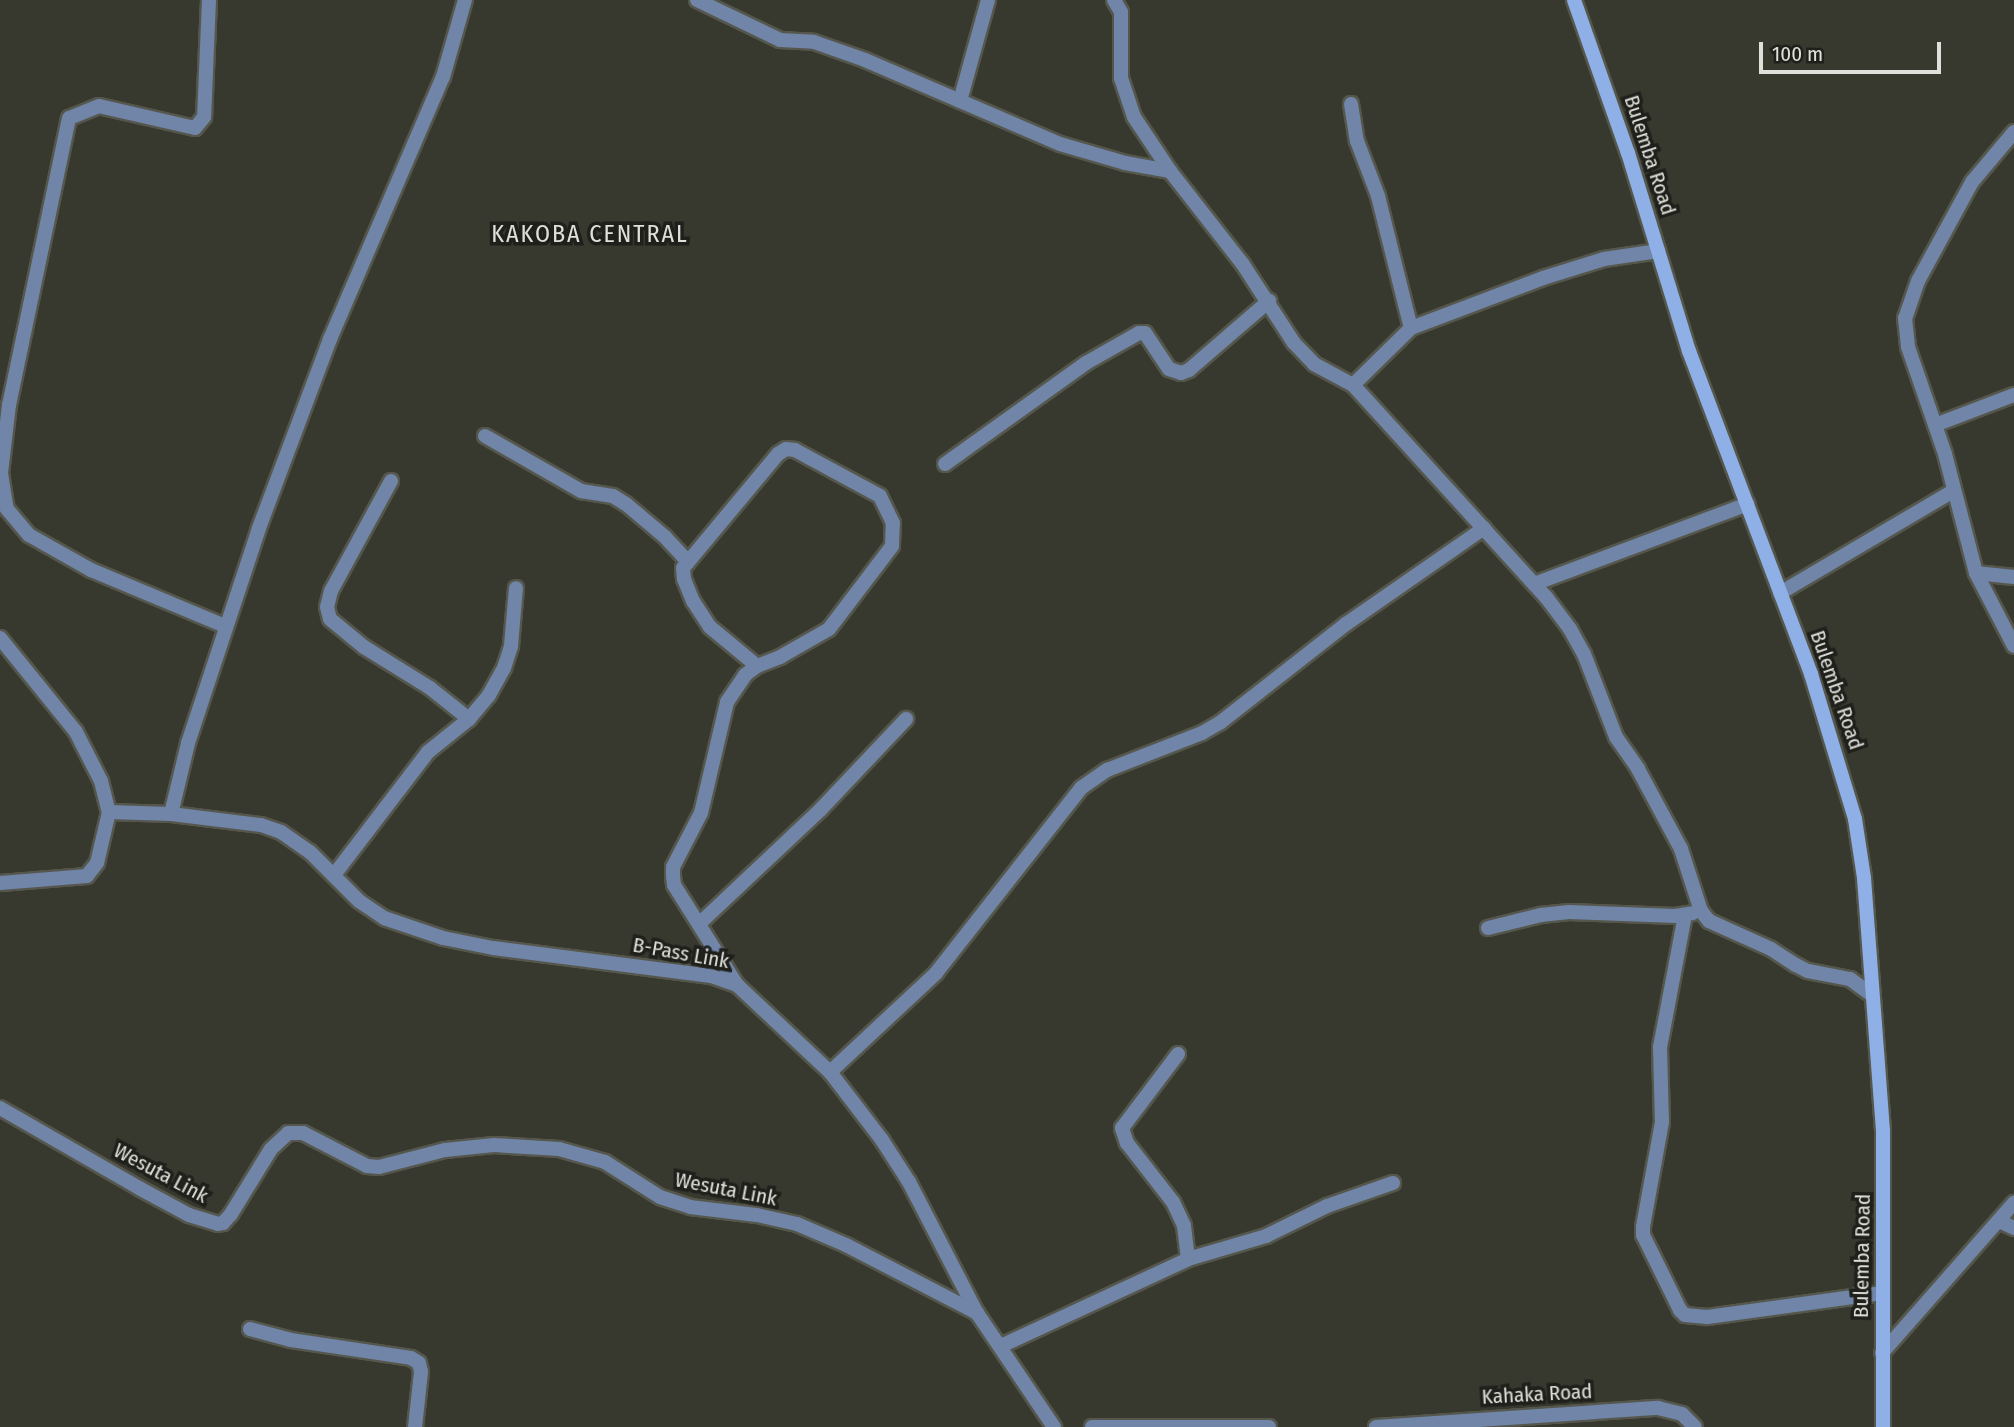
<!DOCTYPE html>
<html>
<head>
<meta charset="utf-8">
<style>
  body { margin:0 }
  #map { position:relative; width:2014px; height:1427px; overflow:hidden; background:#37392e; font-family:"Fira Sans Condensed",sans-serif }
  div>[style] { position:absolute }
  .roads { filter:drop-shadow(2px 0 #55574d) drop-shadow(-2px 0 #55574d) drop-shadow(0 2px #55574d) drop-shadow(0 -2px #55574d) }
  .minor>* { height:14px; margin:-7px; padding:0 7px; transform-origin:7px; border-radius:7px; background:#7085a7 }
  .secondary>* { height:14px; margin:-7px; padding:0 7px; transform-origin:7px; border-radius:7px; background:#8eb0e7 }
  span { translate:-50% -50%; white-space:nowrap; text-align:center; line-height:1.15; -webkit-text-stroke:7px #1f1f1b; paint-order:stroke }
  .street-label { font-size:21px; color:#dfe0d9 }
  .quarter-label { font-size:24px; color:#dfe0d9; letter-spacing:2px }
  .scale { position:absolute; left:1759px; top:42px; width:182px; height:32px; box-sizing:border-box; border:4px solid #dfe0d9; border-top:0; padding-left:9px; font-size:21px; line-height:24px; white-space:nowrap; color:#dfe0d9; -webkit-text-stroke:5px #1f1f1b; paint-order:stroke }
</style>
</head>
<body>
<div id="map">
  <div class="roads">
    <div class="minor">
      <div style="left:209px;top:0;width:117px;rotate:92.4deg"></div>
      <div style="left:204px;top:117px;width:14px;rotate:129deg"></div>
      <div style="left:195px;top:128px;width:98px;rotate:-167.1deg"></div>
      <div style="left:99px;top:106px;width:32px;rotate:158deg"></div>
      <div style="left:69px;top:118px;width:293px;rotate:101.8deg"></div>
      <div style="left:9px;top:405px;width:68px;rotate:96.7deg"></div>
      <div style="left:1px;top:473px;width:36px;rotate:81deg"></div>
      <div style="left:7px;top:509px;width:34px;rotate:50deg"></div>
      <div style="left:29px;top:535px;width:71px;rotate:29.4deg"></div>
      <div style="left:91px;top:570px;width:145px;rotate:22.7deg"></div>
      <div style="left:697px;top:0;width:92px;rotate:25.7deg"></div>
      <div style="left:780px;top:40px;width:34px;rotate:3deg"></div>
      <div style="left:814px;top:42px;width:54px;rotate:19.4deg"></div>
      <div style="left:865px;top:60px;width:212px;rotate:23.3deg"></div>
      <div style="left:1060px;top:144px;width:68px;rotate:16.3deg"></div>
      <div style="left:1125px;top:163px;width:46px;rotate:10.1deg"></div>
      <div style="left:1114px;top:0;width:14px;rotate:60deg"></div>
      <div style="left:1121px;top:12px;width:66px;rotate:90deg"></div>
      <div style="left:1121px;top:78px;width:41px;rotate:71.6deg"></div>
      <div style="left:1134px;top:117px;width:65px;rotate:56.3deg"></div>
      <div style="left:1170px;top:171px;width:117px;rotate:52deg"></div>
      <div style="left:1242px;top:263px;width:95px;rotate:57deg"></div>
      <div style="left:1294px;top:343px;width:29px;rotate:46deg"></div>
      <div style="left:1314px;top:364px;width:44px;rotate:28.3deg"></div>
      <div style="left:1353px;top:385px;width:287px;rotate:47.7deg"></div>
      <div style="left:1546px;top:597px;width:40px;rotate:53deg"></div>
      <div style="left:1570px;top:629px;width:29px;rotate:61deg"></div>
      <div style="left:1584px;top:654px;width:89px;rotate:68.9deg"></div>
      <div style="left:1616px;top:737px;width:39px;rotate:55deg"></div>
      <div style="left:1638px;top:769px;width:91px;rotate:61.7deg"></div>
      <div style="left:1681px;top:849px;width:65px;rotate:72.1deg"></div>
      <div style="left:1701px;top:911px;width:13px;rotate:51deg"></div>
      <div style="left:1709px;top:921px;width:68px;rotate:24.3deg"></div>
      <div style="left:1771px;top:949px;width:30px;rotate:33deg"></div>
      <div style="left:1796px;top:965px;width:13px;rotate:27deg"></div>
      <div style="left:1808px;top:971px;width:43px;rotate:10.8deg"></div>
      <div style="left:1850px;top:979px;width:26px;rotate:36deg"></div>
      <div style="left:960px;top:101px;width:105px;rotate:-74.5deg"></div>
      <div style="left:1351px;top:104px;width:37px;rotate:81deg"></div>
      <div style="left:1357px;top:141px;width:59px;rotate:69.1deg"></div>
      <div style="left:1378px;top:196px;width:136px;rotate:76deg"></div>
      <div style="left:2014px;top:132px;width:65px;rotate:130deg"></div>
      <div style="left:1972px;top:182px;width:113px;rotate:118.6deg"></div>
      <div style="left:1918px;top:281px;width:39px;rotate:109deg"></div>
      <div style="left:1905px;top:318px;width:29px;rotate:84deg"></div>
      <div style="left:1908px;top:347px;width:113px;rotate:70.9deg"></div>
      <div style="left:1945px;top:454px;width:123px;rotate:75.4deg"></div>
      <div style="left:1976px;top:573px;width:82px;rotate:62.5deg"></div>
      <div style="left:1353px;top:385px;width:81px;rotate:-44.5deg"></div>
      <div style="left:1411px;top:328px;width:141px;rotate:-20.7deg"></div>
      <div style="left:1543px;top:278px;width:64px;rotate:-17.3deg"></div>
      <div style="left:1604px;top:259px;width:55px;rotate:-8.4deg"></div>
      <div style="left:1935px;top:425px;width:85px;rotate:-20.8deg"></div>
      <div style="left:485px;top:436px;width:111px;rotate:29.8deg"></div>
      <div style="left:581px;top:491px;width:32px;rotate:9deg"></div>
      <div style="left:613px;top:496px;width:15px;rotate:32deg"></div>
      <div style="left:626px;top:504px;width:51px;rotate:40.2deg"></div>
      <div style="left:665px;top:537px;width:34px;rotate:47deg"></div>
      <div style="left:945px;top:464px;width:173px;rotate:-35.6deg"></div>
      <div style="left:1086px;top:363px;width:61px;rotate:-29.5deg"></div>
      <div style="left:1139px;top:333px;width:6px"></div>
      <div style="left:1145px;top:333px;width:43px;rotate:56.3deg"></div>
      <div style="left:1169px;top:369px;width:13px;rotate:18deg"></div>
      <div style="left:1181px;top:373px;width:9px;rotate:-21deg"></div>
      <div style="left:1189px;top:370px;width:106px;rotate:-40.8deg"></div>
      <div style="left:391px;top:481px;width:125px;rotate:118.6deg"></div>
      <div style="left:331px;top:591px;width:16px;rotate:104deg"></div>
      <div style="left:327px;top:607px;width:12px;rotate:76deg"></div>
      <div style="left:330px;top:619px;width:44px;rotate:39.5deg"></div>
      <div style="left:364px;top:647px;width:78px;rotate:31.8deg"></div>
      <div style="left:430px;top:688px;width:50px;rotate:38.5deg"></div>
      <div style="left:1976px;top:573px;width:38px;rotate:6deg"></div>
      <div style="left:1534px;top:584px;width:228px;rotate:-20.5deg"></div>
      <div style="left:1780px;top:593px;width:201px;rotate:-30.5deg"></div>
      <div style="left:0;top:638px;width:121px;rotate:51deg"></div>
      <div style="left:76px;top:732px;width:55px;rotate:63deg"></div>
      <div style="left:101px;top:781px;width:32px;rotate:76deg"></div>
      <div style="left:109px;top:812px;width:52px;rotate:103.2deg"></div>
      <div style="left:97px;top:863px;width:16px;rotate:128deg"></div>
      <div style="left:87px;top:876px;width:87px;rotate:175.4deg"></div>
      <div style="left:109px;top:812px;width:62px;rotate:1.8deg"></div>
      <div style="left:171px;top:814px;width:91px;rotate:7deg"></div>
      <div style="left:261px;top:825px;width:21px;rotate:19deg"></div>
      <div style="left:281px;top:832px;width:35px;rotate:35deg"></div>
      <div style="left:310px;top:852px;width:69px;rotate:45deg"></div>
      <div style="left:359px;top:901px;width:30px;rotate:34deg"></div>
      <div style="left:384px;top:918px;width:62px;rotate:18.7deg"></div>
      <div style="left:443px;top:938px;width:51px;rotate:11.3deg"></div>
      <div style="left:493px;top:948px;width:220px;rotate:7.3deg"></div>
      <div style="left:711px;top:976px;width:28px;rotate:19deg"></div>
      <div style="left:737px;top:985px;width:127px;rotate:43.1deg"></div>
      <div style="left:830px;top:1072px;width:86px;rotate:52.6deg"></div>
      <div style="left:882px;top:1140px;width:50px;rotate:57.3deg"></div>
      <div style="left:909px;top:1182px;width:148px;rotate:62.6deg"></div>
      <div style="left:977px;top:1313px;width:138px;rotate:56deg"></div>
      <div style="left:171px;top:814px;width:73px;rotate:-76.5deg"></div>
      <div style="left:188px;top:743px;width:226px;rotate:-71.7deg"></div>
      <div style="left:259px;top:528px;width:202px;rotate:-69.4deg"></div>
      <div style="left:330px;top:339px;width:285px;rotate:-66.7deg"></div>
      <div style="left:443px;top:77px;width:80px;rotate:-74.1deg"></div>
      <div style="left:334px;top:875px;width:155px;rotate:-52.6deg"></div>
      <div style="left:428px;top:752px;width:53px;rotate:-38.8deg"></div>
      <div style="left:469px;top:719px;width:31px;rotate:-50deg"></div>
      <div style="left:489px;top:695px;width:31px;rotate:-61deg"></div>
      <div style="left:504px;top:668px;width:23px;rotate:-72deg"></div>
      <div style="left:511px;top:646px;width:58px;rotate:-85.1deg"></div>
      <div style="left:1685px;top:915px;width:134px;rotate:100.7deg"></div>
      <div style="left:1660px;top:1047px;width:75px;rotate:88.5deg"></div>
      <div style="left:1662px;top:1122px;width:107px;rotate:100.3deg"></div>
      <div style="left:1643px;top:1227px;width:8px;rotate:90deg"></div>
      <div style="left:1643px;top:1235px;width:84px;rotate:63.7deg"></div>
      <div style="left:1680px;top:1310px;width:7px;rotate:45deg"></div>
      <div style="left:1685px;top:1315px;width:22px;rotate:5deg"></div>
      <div style="left:1707px;top:1317px;width:177px;rotate:-7.8deg"></div>
      <div style="left:699px;top:924px;width:168px;rotate:-43.3deg"></div>
      <div style="left:821px;top:809px;width:124px;rotate:-46.6deg"></div>
      <div style="left:1488px;top:928px;width:55px;rotate:-13.8deg"></div>
      <div style="left:1541px;top:915px;width:28px;rotate:-6deg"></div>
      <div style="left:1569px;top:912px;width:106px;rotate:2.2deg"></div>
      <div style="left:1675px;top:916px;width:18px;rotate:-9deg"></div>
      <div style="left:737px;top:985px;width:118px;rotate:-122.2deg"></div>
      <div style="left:674px;top:885px;width:9px;rotate:-96deg"></div>
      <div style="left:673px;top:876px;width:9px;rotate:-90deg"></div>
      <div style="left:673px;top:867px;width:61px;rotate:-62.6deg"></div>
      <div style="left:701px;top:813px;width:114px;rotate:-76.8deg"></div>
      <div style="left:727px;top:702px;width:32px;rotate:-56deg"></div>
      <div style="left:745px;top:675px;width:15px;rotate:-37deg"></div>
      <div style="left:757px;top:666px;width:25px;rotate:-21deg"></div>
      <div style="left:780px;top:657px;width:56px;rotate:-29.7deg"></div>
      <div style="left:829px;top:629px;width:104px;rotate:-52.8deg"></div>
      <div style="left:892px;top:546px;width:23px;rotate:-88deg"></div>
      <div style="left:893px;top:523px;width:30px;rotate:-116deg"></div>
      <div style="left:880px;top:496px;width:97px;rotate:-151.6deg"></div>
      <div style="left:795px;top:450px;width:9px;rotate:-174deg"></div>
      <div style="left:786px;top:449px;width:9px;rotate:148deg"></div>
      <div style="left:778px;top:454px;width:148px;rotate:129.8deg"></div>
      <div style="left:683px;top:568px;width:11px;rotate:85deg"></div>
      <div style="left:684px;top:579px;width:24px;rotate:68deg"></div>
      <div style="left:693px;top:601px;width:31px;rotate:57deg"></div>
      <div style="left:710px;top:627px;width:61px;rotate:39.7deg"></div>
      <div style="left:1178px;top:1054px;width:93px;rotate:127.1deg"></div>
      <div style="left:1122px;top:1128px;width:16px;rotate:72deg"></div>
      <div style="left:1127px;top:1143px;width:75px;rotate:52.1deg"></div>
      <div style="left:1173px;top:1202px;width:26px;rotate:65deg"></div>
      <div style="left:1184px;top:1226px;width:33px;rotate:83deg"></div>
      <div style="left:830px;top:1072px;width:145px;rotate:-43deg"></div>
      <div style="left:936px;top:973px;width:235px;rotate:-51.9deg"></div>
      <div style="left:1081px;top:788px;width:32px;rotate:-35deg"></div>
      <div style="left:1107px;top:770px;width:102px;rotate:-21.3deg"></div>
      <div style="left:1202px;top:733px;width:22px;rotate:-30deg"></div>
      <div style="left:1221px;top:722px;width:159px;rotate:-38.1deg"></div>
      <div style="left:1346px;top:624px;width:168px;rotate:-34.8deg"></div>
      <div style="left:0;top:1108px;width:160px;rotate:29.9deg"></div>
      <div style="left:139px;top:1188px;width:57px;rotate:28.4deg"></div>
      <div style="left:189px;top:1215px;width:30px;rotate:17deg"></div>
      <div style="left:218px;top:1224px;width:5px;rotate:-11deg"></div>
      <div style="left:223px;top:1223px;width:12px;rotate:-48deg"></div>
      <div style="left:231px;top:1214px;width:76px;rotate:-58.4deg"></div>
      <div style="left:271px;top:1149px;width:23px;rotate:-43deg"></div>
      <div style="left:288px;top:1133px;width:15px"></div>
      <div style="left:303px;top:1133px;width:72px;rotate:27.3deg"></div>
      <div style="left:367px;top:1166px;width:12px;rotate:5deg"></div>
      <div style="left:379px;top:1167px;width:68px;rotate:-14.4deg"></div>
      <div style="left:445px;top:1150px;width:49px;rotate:-5.8deg"></div>
      <div style="left:494px;top:1145px;width:65px;rotate:3.5deg"></div>
      <div style="left:559px;top:1149px;width:48px;rotate:15.8deg"></div>
      <div style="left:605px;top:1162px;width:65px;rotate:32.5deg"></div>
      <div style="left:660px;top:1197px;width:32px;rotate:18deg"></div>
      <div style="left:690px;top:1207px;width:67px;rotate:6.8deg"></div>
      <div style="left:757px;top:1215px;width:41px;rotate:12.7deg"></div>
      <div style="left:797px;top:1224px;width:53px;rotate:23.2deg"></div>
      <div style="left:846px;top:1245px;width:148px;rotate:27.4deg"></div>
      <div style="left:1999px;top:1221px;width:17px;rotate:25deg"></div>
      <div style="left:250px;top:1329px;width:42px;rotate:15deg"></div>
      <div style="left:291px;top:1340px;width:121px;rotate:8.5deg"></div>
      <div style="left:411px;top:1358px;width:9px;rotate:32deg"></div>
      <div style="left:419px;top:1363px;width:9px;rotate:77deg"></div>
      <div style="left:421px;top:1372px;width:55px;rotate:96.2deg"></div>
      <div style="left:1001px;top:1346px;width:206px;rotate:-24.9deg"></div>
      <div style="left:1188px;top:1259px;width:81px;rotate:-16.4deg"></div>
      <div style="left:1266px;top:1236px;width:68px;rotate:-26.2deg"></div>
      <div style="left:1327px;top:1206px;width:70px;rotate:-19.2deg"></div>
      <div style="left:1882px;top:1353px;width:200px;rotate:-48.7deg"></div>
      <div style="left:1092px;top:1427px;width:177px"></div>
      <div style="left:1376px;top:1427px;width:283px;rotate:-3.9deg"></div>
      <div style="left:1658px;top:1408px;width:25px;rotate:14deg"></div>
      <div style="left:1682px;top:1414px;width:18px;rotate:45deg"></div>
    </div>
    <div class="secondary">
      <div style="left:1574px;top:0;width:162px;rotate:70.6deg"></div>
      <div style="left:1628px;top:153px;width:207px;rotate:72.9deg"></div>
      <div style="left:1689px;top:351px;width:345px;rotate:69.3deg"></div>
      <div style="left:1811px;top:674px;width:152px;rotate:73.1deg"></div>
      <div style="left:1855px;top:819px;width:60px;rotate:81.3deg"></div>
      <div style="left:1864px;top:878px;width:254px;rotate:85.7deg"></div>
      <div style="left:1883px;top:1131px;width:296px;rotate:90deg"></div>
    </div>
  </div>
  <div class="street-label">
    <span style="left:1650px;top:155px;rotate:72deg">Bulemba Road</span>
    <span style="left:1837px;top:690px;rotate:71deg">Bulemba Road</span>
    <span style="left:681px;top:953px;rotate:10deg">B-Pass Link</span>
    <span style="left:161px;top:1173px;rotate:28deg">Wesuta Link</span>
    <span style="left:726px;top:1189px;rotate:11deg">Wesuta Link</span>
    <span style="left:1862px;top:1256px;rotate:-89deg">Bulemba Road</span>
    <span style="left:1537px;top:1394px;rotate:-3deg">Kahaka Road</span>
  </div>
  <div class="quarter-label">
    <span style="left:590px;top:235px">KAKOBA CENTRAL</span>
  </div>
  <div class="scale">100 m</div>
</div>
</body>
</html>
